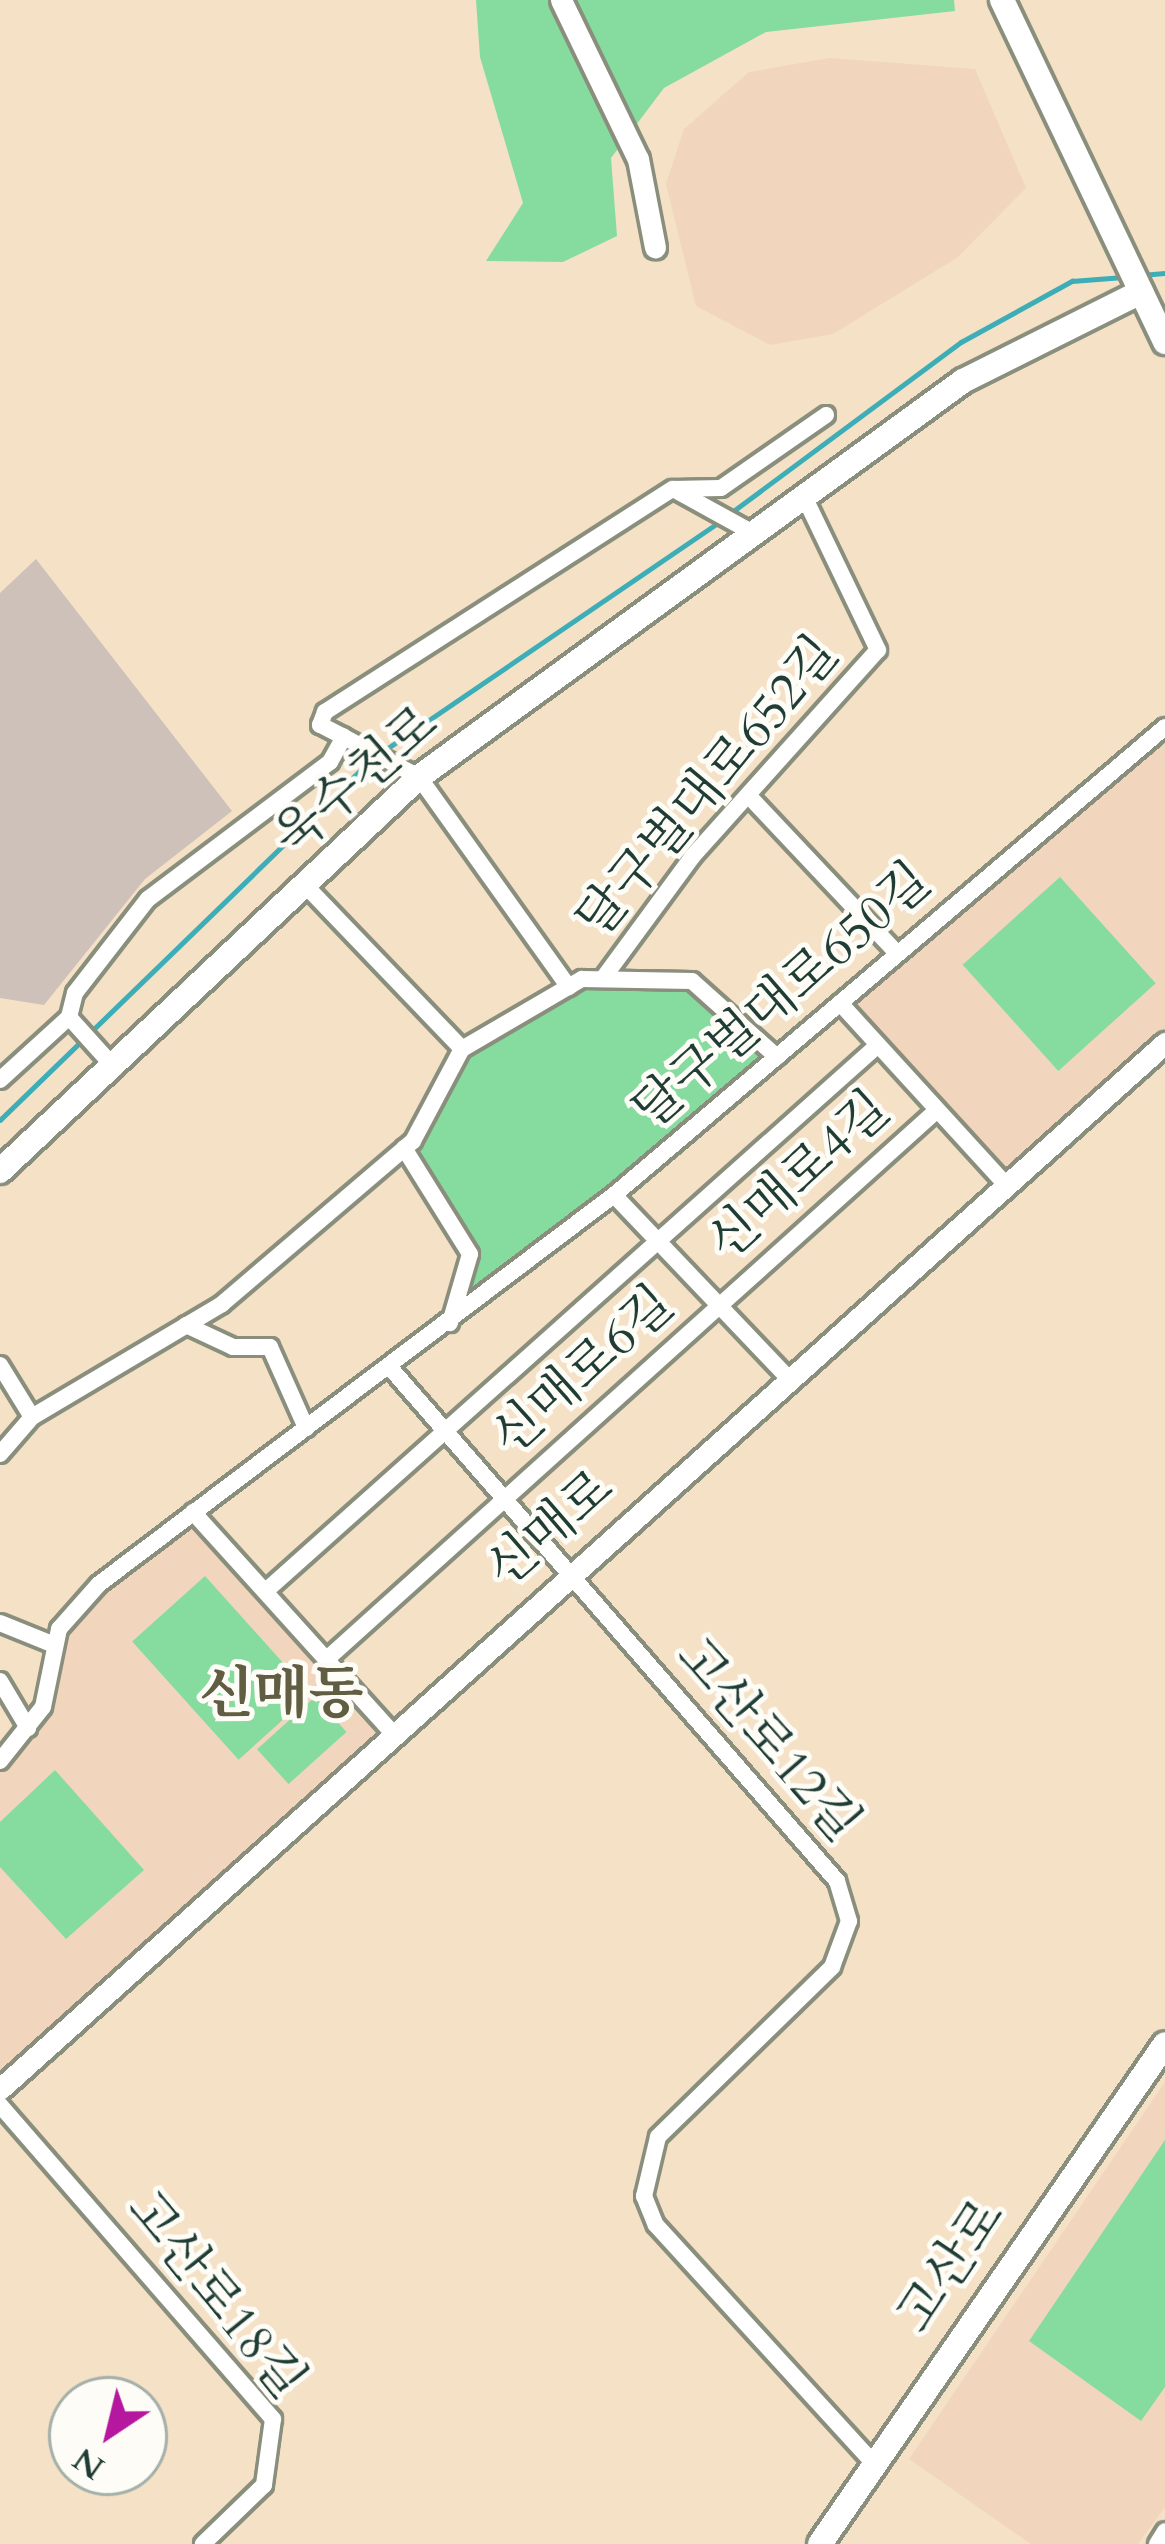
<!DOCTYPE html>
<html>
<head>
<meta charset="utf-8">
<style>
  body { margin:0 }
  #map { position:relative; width:1165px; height:2544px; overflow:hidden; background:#f4e1c6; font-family:Cardo,"Noto Serif KR",serif }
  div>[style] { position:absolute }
  .built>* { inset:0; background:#f1d5bd }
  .industrial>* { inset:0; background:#cec1ba }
  .green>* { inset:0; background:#86dc9f; transform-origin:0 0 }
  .stream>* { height:4.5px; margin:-2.25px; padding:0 2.25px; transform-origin:2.25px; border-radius:2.25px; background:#3daeb8 }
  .roads { filter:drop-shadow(3px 0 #8a8f7d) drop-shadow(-3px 0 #8a8f7d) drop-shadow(0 3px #8a8f7d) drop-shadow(0 -3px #8a8f7d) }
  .minor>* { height:16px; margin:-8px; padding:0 8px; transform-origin:8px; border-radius:8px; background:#fff }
  .tertiary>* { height:21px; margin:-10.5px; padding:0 10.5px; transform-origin:10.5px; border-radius:10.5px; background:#fff }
  .secondary>* { height:24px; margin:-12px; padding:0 12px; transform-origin:12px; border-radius:12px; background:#fff }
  span { translate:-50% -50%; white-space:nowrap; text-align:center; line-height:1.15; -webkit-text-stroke:10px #fdfcf7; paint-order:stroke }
  .street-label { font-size:51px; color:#1f3d34 }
  .quarter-label { font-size:57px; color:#605d42; font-weight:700 }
  .north { position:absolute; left:48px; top:2376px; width:120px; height:120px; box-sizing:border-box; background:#fdfcf7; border:3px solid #a4b0a9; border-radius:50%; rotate:215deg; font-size:33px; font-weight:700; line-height:48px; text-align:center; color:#1f3d34 }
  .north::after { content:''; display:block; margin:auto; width:42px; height:54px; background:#b5179e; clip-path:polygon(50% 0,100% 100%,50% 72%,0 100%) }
</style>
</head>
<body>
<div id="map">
  <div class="built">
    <div style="clip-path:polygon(830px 58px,975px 69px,1026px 188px,958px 257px,833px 334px,770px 345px,696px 306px,666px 184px,684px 129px,749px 72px)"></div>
    <div style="clip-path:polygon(1165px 732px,1165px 1032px,1004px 1170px,852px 1002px)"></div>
    <div style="clip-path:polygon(193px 1512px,392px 1732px,0 2089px,0 1761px,33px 1723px,59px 1629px)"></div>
    <div style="clip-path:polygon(1165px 2082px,1165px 2507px,1138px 2544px,1031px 2544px,909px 2459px)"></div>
  </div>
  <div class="industrial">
    <div style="clip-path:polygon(36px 559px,232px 811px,145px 879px,44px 1005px,0 998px,0 593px)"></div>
  </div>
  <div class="green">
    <div style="clip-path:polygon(476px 0,954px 0,955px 11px,766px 32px,664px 88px,611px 158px,617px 236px,563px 262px,486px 261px,523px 203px,480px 57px)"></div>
    <div style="left:1060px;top:877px;width:143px;height:131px;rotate:48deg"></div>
    <div style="clip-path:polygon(675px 977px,777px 1057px,460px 1317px,470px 1253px,408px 1154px,462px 1049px,582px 979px)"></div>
    <div style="left:205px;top:1576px;width:159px;height:98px;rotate:48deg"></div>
    <div style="left:315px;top:1697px;width:47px;height:78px;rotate:48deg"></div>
    <div style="clip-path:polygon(55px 1770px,144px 1870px,66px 1939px,0 1867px,0 1822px)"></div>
    <div style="clip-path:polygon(1165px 2140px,1165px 2387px,1141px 2421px,1029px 2341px)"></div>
  </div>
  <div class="stream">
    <div style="left:1141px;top:275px;width:24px;rotate:-5deg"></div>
    <div style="left:728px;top:515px;width:290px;rotate:-36.6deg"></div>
    <div style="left:961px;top:342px;width:127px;rotate:-28.8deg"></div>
    <div style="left:1072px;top:281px;width:51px;rotate:-4.5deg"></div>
    <div style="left:382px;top:752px;width:408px;rotate:-34.3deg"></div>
    <div style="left:0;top:1120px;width:518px;rotate:-44.14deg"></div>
  </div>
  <div class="roads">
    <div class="minor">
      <div style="left:677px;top:491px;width:89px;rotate:28.9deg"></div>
      <div style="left:344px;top:737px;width:85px;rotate:28.1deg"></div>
      <div style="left:419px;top:777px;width:258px;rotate:54.5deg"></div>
      <div style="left:748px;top:795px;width:217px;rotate:46.7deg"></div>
      <div style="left:305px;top:885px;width:227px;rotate:46.2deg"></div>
      <div style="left:604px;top:977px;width:149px;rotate:-53.7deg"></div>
      <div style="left:692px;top:857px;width:278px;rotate:-48.1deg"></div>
      <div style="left:878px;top:650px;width:169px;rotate:-115.7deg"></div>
      <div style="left:840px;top:1003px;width:245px;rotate:47.6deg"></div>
      <div style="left:69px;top:1017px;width:69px;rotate:48deg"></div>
      <div style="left:0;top:1080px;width:93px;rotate:-42.4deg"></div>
      <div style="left:69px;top:1017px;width:25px;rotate:-76deg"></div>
      <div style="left:75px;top:993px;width:119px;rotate:-52.2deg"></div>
      <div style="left:148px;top:899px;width:228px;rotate:-37deg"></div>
      <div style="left:330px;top:762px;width:29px;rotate:-61deg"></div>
      <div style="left:344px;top:737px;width:27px;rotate:-153deg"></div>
      <div style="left:320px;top:725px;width:14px;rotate:-69deg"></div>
      <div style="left:325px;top:712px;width:413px;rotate:-32.7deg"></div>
      <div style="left:673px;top:489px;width:48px;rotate:-1.2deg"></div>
      <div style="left:721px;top:488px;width:128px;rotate:-34.8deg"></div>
      <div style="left:404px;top:1148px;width:125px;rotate:58.1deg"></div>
      <div style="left:470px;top:1254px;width:72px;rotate:106.2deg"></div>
      <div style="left:614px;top:1195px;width:253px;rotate:46.4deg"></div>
      <div style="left:186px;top:1325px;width:52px;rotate:25.1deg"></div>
      <div style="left:233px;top:1347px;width:37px"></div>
      <div style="left:270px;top:1347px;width:89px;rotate:66deg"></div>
      <div style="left:0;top:1365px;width:61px;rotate:58.4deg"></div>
      <div style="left:32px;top:1417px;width:221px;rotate:-30.7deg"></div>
      <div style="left:222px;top:1304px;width:251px;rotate:-40.5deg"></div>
      <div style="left:413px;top:1141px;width:104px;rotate:-62deg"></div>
      <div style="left:462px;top:1049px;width:139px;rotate:-30.3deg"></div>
      <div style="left:582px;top:979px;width:110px;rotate:1deg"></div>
      <div style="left:692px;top:981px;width:114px;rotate:41.8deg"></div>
      <div style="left:393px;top:1371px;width:676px;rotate:48.96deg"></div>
      <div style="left:837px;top:1881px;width:42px;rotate:73.3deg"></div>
      <div style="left:849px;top:1921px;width:49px;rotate:110.3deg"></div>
      <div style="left:832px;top:1967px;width:243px;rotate:135.7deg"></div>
      <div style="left:658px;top:2137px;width:61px;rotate:103.3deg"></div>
      <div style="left:644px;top:2196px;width:31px;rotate:68deg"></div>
      <div style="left:656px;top:2225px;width:323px;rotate:47.6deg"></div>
      <div style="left:0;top:1454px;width:49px;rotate:-49.1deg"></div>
      <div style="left:193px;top:1512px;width:297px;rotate:47.9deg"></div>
      <div style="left:268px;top:1589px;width:817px;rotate:-41.73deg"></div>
      <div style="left:0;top:1623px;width:56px;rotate:22deg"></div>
      <div style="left:328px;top:1658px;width:819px;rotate:-41.98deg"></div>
      <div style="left:0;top:1681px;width:55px;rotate:59.2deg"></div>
      <div style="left:0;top:1761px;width:69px;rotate:-51.5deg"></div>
      <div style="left:43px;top:1707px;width:80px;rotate:-78.4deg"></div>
      <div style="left:59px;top:1629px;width:60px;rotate:-48.4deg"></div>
      <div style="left:99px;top:1584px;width:645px;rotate:-37.07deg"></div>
      <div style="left:614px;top:1195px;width:723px;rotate:-40.34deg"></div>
      <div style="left:0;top:2105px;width:416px;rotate:49deg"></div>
      <div style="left:273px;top:2419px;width:67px;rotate:97.8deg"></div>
      <div style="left:264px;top:2485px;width:85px;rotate:136deg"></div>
      <div style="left:1157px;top:2544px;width:15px;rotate:-58deg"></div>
    </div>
    <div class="tertiary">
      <div style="left:561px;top:0;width:177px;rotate:64.2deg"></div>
      <div style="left:638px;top:159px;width:90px;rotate:79.1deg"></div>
      <div style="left:0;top:2089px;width:1566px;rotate:-41.92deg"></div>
    </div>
    <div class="secondary">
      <div style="left:1002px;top:0;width:379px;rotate:64.5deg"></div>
      <div style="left:0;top:1171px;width:575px;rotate:-43.24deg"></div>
      <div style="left:419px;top:777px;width:673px;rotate:-36.05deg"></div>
      <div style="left:963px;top:381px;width:199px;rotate:-26.6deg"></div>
      <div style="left:820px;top:2544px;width:607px;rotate:-55.39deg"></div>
    </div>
  </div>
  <div class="street-label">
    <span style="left:356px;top:781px;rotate:-41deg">욱수천로</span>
    <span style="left:708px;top:787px;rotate:-50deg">달구벌대로652길</span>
    <span style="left:782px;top:996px;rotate:-41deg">달구벌대로650길</span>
    <span style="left:799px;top:1176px;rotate:-42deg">신매로4길</span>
    <span style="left:583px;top:1371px;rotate:-42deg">신매로6길</span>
    <span style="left:550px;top:1529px;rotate:-41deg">신매로</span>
    <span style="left:768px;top:1740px;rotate:49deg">고산로12길</span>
    <span style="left:951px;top:2266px;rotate:-56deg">고산로</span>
    <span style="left:216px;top:2295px;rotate:51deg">고산로18길</span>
  </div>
  <div class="quarter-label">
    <span style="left:281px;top:1695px">신매동</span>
  </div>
  <div class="north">N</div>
</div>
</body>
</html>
